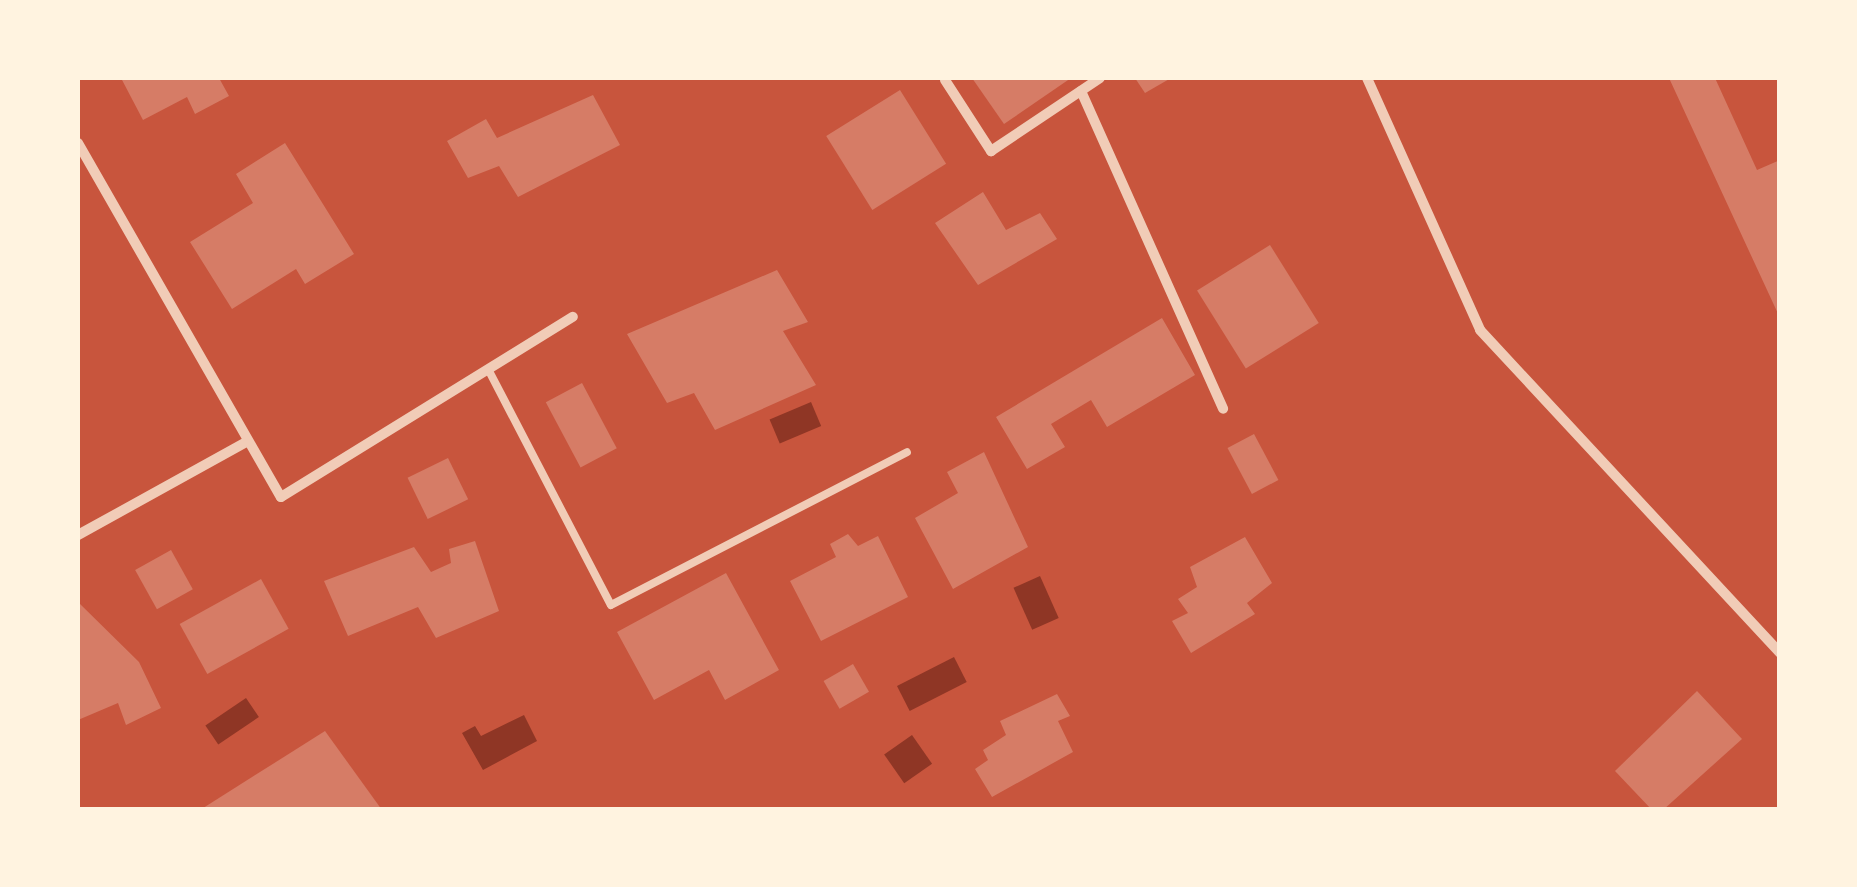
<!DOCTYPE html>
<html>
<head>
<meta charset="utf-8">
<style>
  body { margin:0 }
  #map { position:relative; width:1857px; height:887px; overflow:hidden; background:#c8553d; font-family:Rubik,sans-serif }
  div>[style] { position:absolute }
  .water>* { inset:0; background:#8f3625; transform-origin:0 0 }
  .building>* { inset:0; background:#d67c66; transform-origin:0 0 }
  .service>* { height:8px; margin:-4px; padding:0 4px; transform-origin:4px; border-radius:4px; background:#f1ccb7 }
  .minor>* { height:10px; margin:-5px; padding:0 5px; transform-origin:5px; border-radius:5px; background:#f1ccb7 }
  span { translate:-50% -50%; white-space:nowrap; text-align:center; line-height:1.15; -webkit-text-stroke:10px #fff3e0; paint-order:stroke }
  .frame { position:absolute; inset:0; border:80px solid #fff3e0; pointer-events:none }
</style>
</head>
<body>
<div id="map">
  <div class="water">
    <div style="left:811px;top:402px;width:26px;height:45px;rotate:67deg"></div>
    <div style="left:1040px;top:576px;width:46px;height:29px;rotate:66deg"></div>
    <div style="left:954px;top:657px;width:28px;height:64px;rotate:63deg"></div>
    <div style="left:246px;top:698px;width:23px;height:49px;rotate:56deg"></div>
    <div style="clip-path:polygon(524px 715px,537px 741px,483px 770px,462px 733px,475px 726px,481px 736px)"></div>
    <div style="left:912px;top:735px;width:35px;height:34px;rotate:55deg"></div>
  </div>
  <div class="building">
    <div style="clip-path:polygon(121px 78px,219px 78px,229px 96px,195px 114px,187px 97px,143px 120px)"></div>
    <div style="clip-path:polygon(972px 78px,1071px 78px,1004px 124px)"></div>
    <div style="clip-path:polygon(1135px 78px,1171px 78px,1145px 93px)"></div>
    <div style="clip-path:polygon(1669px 78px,1715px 78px,1757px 170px,1780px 160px,1780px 318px)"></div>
    <div style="left:900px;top:90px;width:87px;height:87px;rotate:58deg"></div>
    <div style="clip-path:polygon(593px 95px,620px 145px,518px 197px,499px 166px,468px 178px,447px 141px,486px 119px,497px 138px)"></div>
    <div style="clip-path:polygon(285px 143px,354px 254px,305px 284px,296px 269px,232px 309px,190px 242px,253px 203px,236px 174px)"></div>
    <div style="clip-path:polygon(983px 192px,1006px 230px,1040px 213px,1057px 239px,978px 285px,935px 223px)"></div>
    <div style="left:1270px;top:245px;width:92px;height:86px;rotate:58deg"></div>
    <div style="clip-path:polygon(777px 270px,808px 322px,783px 331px,816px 385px,715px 430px,694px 393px,667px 403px,627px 334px)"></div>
    <div style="clip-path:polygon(1162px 318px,1195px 375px,1107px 427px,1091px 400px,1051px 424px,1065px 447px,1027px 469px,996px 417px)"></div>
    <div style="left:582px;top:383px;width:74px;height:41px;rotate:62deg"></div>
    <div style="left:1254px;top:434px;width:52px;height:30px;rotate:62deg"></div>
    <div style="clip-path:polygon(984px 452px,1028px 547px,953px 589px,915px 518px,958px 493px,947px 472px)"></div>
    <div style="left:448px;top:458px;width:46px;height:45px;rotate:64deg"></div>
    <div style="clip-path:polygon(848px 534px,858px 546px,878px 536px,908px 597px,821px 641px,790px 581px,836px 557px,830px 544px)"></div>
    <div style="clip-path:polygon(1245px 537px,1272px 583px,1247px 603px,1255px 614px,1191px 653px,1172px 621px,1188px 613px,1178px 599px,1197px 587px,1190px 567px)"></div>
    <div style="clip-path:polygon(475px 541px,499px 611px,436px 638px,418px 607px,348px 636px,324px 581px,414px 547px,431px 572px,451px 563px,449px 549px)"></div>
    <div style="left:171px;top:550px;width:45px;height:41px;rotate:61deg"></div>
    <div style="clip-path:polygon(726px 573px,779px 670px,725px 700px,709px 670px,654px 700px,617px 632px)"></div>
    <div style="left:261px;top:579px;width:57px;height:93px;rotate:61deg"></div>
    <div style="clip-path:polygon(78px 602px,139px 662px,161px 708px,126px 725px,118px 703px,78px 720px)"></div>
    <div style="left:853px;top:664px;width:32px;height:34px;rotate:60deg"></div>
    <div style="clip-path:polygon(1697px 691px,1742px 739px,1663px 810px,1652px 810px,1615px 771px)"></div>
    <div style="clip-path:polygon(1057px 694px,1070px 716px,1058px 721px,1073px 752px,992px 797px,975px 769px,988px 760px,983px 750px,1006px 735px,1000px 721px)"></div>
    <div style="clip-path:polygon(325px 731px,382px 810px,200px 810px)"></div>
  </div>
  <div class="service">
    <div style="left:488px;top:369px;width:266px;rotate:62.5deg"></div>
    <div style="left:611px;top:605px;width:333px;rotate:-27.3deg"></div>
  </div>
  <div class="minor">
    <div style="left:1367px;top:78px;width:276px;rotate:65.8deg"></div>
    <div style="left:1480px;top:330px;width:441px;rotate:47.1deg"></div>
    <div style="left:945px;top:80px;width:85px;rotate:57.1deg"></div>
    <div style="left:991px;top:151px;width:131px;rotate:-33.8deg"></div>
    <div style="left:1081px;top:91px;width:348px;rotate:65.9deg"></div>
    <div style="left:78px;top:143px;width:408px;rotate:60.2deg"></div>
    <div style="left:281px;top:497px;width:343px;rotate:-31.7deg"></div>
    <div style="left:78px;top:535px;width:194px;rotate:-28.9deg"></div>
  </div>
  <div class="frame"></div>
</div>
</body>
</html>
